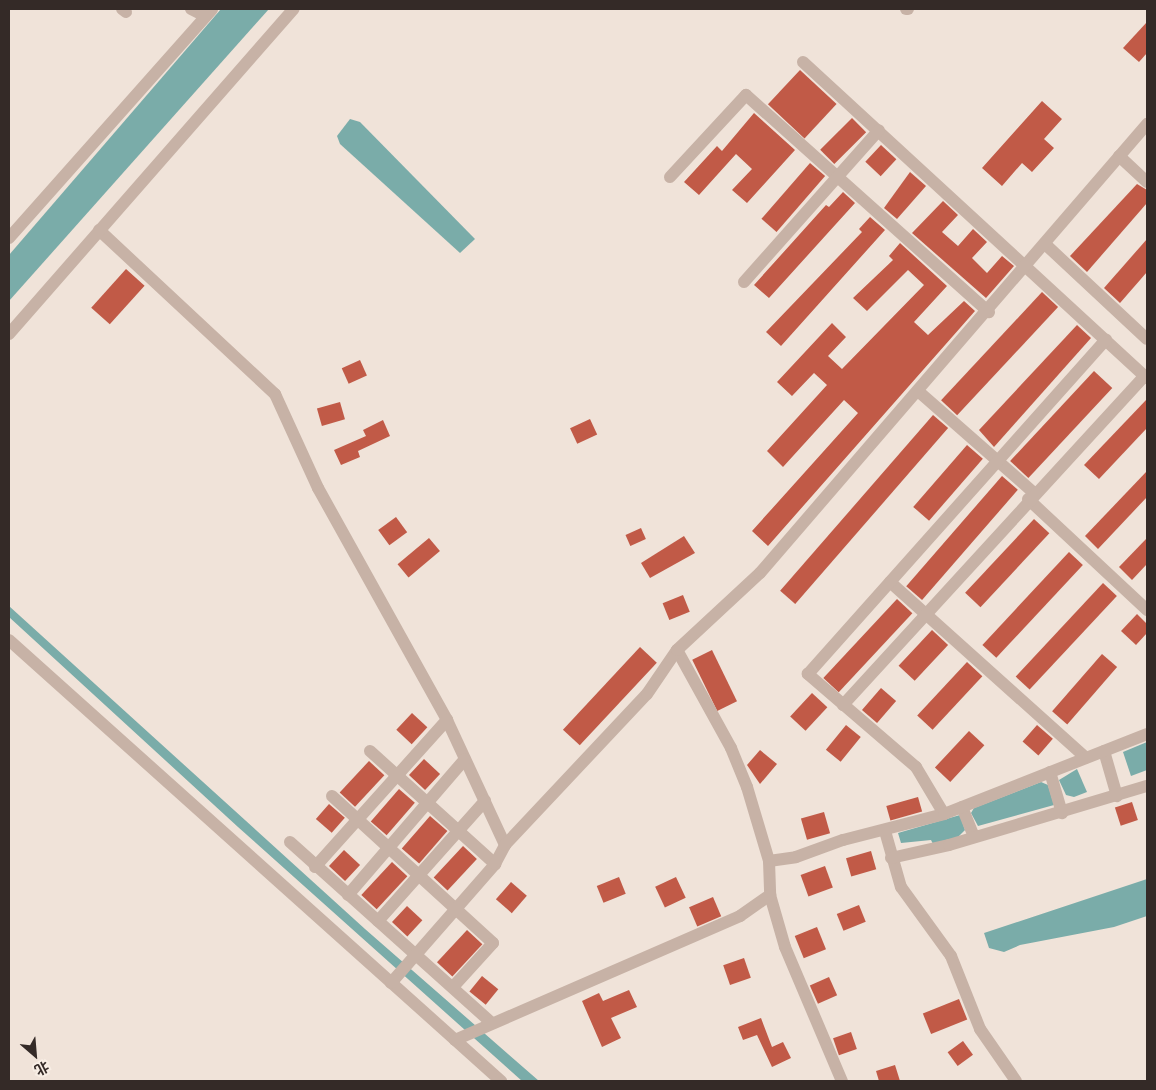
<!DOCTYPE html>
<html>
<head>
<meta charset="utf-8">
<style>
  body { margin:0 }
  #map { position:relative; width:1156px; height:1090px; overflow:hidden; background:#f0e3d9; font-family:Roboto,"Noto Sans SC",sans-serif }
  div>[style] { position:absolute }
  .water>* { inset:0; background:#7aaca9 }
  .building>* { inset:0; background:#c15a47; transform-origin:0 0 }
  .minor>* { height:12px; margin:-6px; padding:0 6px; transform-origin:6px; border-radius:6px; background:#c7b2a6 }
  span { translate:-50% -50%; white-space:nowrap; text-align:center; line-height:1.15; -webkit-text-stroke:4px #f8eee5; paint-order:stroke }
  .frame { position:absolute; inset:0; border:10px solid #342a27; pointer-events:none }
  .north { position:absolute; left:10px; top:1030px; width:50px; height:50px; -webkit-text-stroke:4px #f8eee5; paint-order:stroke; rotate:153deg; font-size:14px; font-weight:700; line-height:20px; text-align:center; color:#342a27 }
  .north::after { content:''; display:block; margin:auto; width:18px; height:22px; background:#342a27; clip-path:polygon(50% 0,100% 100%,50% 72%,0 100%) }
</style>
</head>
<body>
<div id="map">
  <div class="water">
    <div style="clip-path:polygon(221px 9px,269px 9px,9px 301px,9px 255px)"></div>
    <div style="clip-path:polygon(350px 119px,360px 122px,475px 239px,460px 253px,340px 144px,337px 136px)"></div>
    <div style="clip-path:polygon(9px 606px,365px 929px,539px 1081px,522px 1081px,238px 827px,9px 617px)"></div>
    <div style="clip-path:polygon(1147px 742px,1147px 770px,1131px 776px,1123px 752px)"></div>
    <div style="clip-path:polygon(1077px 769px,1087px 792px,1074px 797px,1066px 795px,1059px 780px)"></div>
    <div style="clip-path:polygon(1041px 782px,1048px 785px,1054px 805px,978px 826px,971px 813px,974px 808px)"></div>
    <div style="clip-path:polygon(960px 815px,965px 830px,957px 838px,933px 844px,931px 840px,901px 843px,898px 833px)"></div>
    <div style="clip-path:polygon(1147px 879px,1147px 916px,1114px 927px,1020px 945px,1004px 952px,989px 948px,984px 933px)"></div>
  </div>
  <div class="building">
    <div style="clip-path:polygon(1147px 22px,1147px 53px,1139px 62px,1123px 48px)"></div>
    <div style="left:800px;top:70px;width:50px;height:47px;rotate:43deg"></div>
    <div style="clip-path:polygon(1042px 101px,1062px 119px,1044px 139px,1054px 148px,1032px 172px,1022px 163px,1002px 186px,982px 168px)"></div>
    <div style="clip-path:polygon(754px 113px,795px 150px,747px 203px,732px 190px,752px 169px,736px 154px,699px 195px,684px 182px,717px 146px,722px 151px)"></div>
    <div style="left:852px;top:118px;width:20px;height:45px;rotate:45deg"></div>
    <div style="left:881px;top:145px;width:21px;height:23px;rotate:43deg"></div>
    <div style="left:810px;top:163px;width:20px;height:74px;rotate:41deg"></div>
    <div style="clip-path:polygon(910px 172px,926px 186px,897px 219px,884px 208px)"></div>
    <div style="clip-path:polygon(1137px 184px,1147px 190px,1147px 203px,1087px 272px,1070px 256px)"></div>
    <div style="clip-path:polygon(843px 192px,855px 203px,769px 298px,754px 285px,826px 205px,829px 207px)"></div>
    <div style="clip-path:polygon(943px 201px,958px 215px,942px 232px,958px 246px,973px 229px,987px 242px,972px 258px,987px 273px,1002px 256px,1014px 266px,986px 298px,912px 233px)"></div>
    <div style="clip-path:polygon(870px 217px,885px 230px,781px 346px,766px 332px,862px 232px,859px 229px)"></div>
    <div style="clip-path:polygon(1147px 239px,1147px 272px,1120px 303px,1104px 288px)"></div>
    <div style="clip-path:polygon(900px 243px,947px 286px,914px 322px,928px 335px,964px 301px,975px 311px,768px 546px,752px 531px,858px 413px,844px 400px,783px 467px,767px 451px,827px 385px,814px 373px,792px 396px,777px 382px,832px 323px,846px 337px,828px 356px,842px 369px,924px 285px,908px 270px,867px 311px,853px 298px,893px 260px,889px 256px)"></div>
    <div style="left:126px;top:269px;width:25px;height:52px;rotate:42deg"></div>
    <div style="left:1042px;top:292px;width:22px;height:148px;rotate:43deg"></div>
    <div style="clip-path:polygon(1077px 325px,1091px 338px,994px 447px,979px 430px)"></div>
    <div style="left:360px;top:360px;width:17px;height:20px;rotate:66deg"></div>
    <div style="left:1094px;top:371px;width:25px;height:123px;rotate:43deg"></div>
    <div style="clip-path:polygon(1147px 399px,1147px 428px,1099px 479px,1084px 465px)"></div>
    <div style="left:340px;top:402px;width:18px;height:24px;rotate:74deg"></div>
    <div style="left:933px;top:415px;width:20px;height:233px;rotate:41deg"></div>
    <div style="left:590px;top:419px;width:17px;height:22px;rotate:65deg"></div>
    <div style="clip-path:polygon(383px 420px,390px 436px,358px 451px,360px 457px,341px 465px,334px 450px,366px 436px,363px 430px)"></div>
    <div style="left:967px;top:445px;width:21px;height:82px;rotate:41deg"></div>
    <div style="clip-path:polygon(1147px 471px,1147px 497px,1098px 549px,1085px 536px)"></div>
    <div style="left:1002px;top:476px;width:21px;height:146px;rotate:41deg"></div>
    <div style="left:396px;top:517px;width:19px;height:22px;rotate:54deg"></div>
    <div style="left:1034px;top:519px;width:21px;height:101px;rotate:43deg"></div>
    <div style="left:641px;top:528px;width:12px;height:17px;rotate:66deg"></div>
    <div style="clip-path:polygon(684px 536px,695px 553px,650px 578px,641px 563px)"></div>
    <div style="left:429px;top:538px;width:17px;height:41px;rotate:50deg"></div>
    <div style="clip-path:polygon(1147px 538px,1147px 564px,1132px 580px,1119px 567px)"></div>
    <div style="left:1069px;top:552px;width:19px;height:127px;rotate:43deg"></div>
    <div style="left:1103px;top:583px;width:19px;height:128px;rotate:43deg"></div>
    <div style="left:683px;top:595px;width:18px;height:22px;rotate:68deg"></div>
    <div style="left:897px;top:599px;width:21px;height:108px;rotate:43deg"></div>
    <div style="clip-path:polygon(1137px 614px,1147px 624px,1147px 633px,1136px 645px,1121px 631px)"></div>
    <div style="left:932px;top:630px;width:22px;height:49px;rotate:43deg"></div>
    <div style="left:640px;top:647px;width:23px;height:113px;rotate:43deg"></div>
    <div style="left:712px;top:650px;width:57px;height:22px;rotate:64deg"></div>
    <div style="left:1102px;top:654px;width:20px;height:76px;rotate:41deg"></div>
    <div style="left:967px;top:662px;width:21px;height:73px;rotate:43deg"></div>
    <div style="left:881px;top:688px;width:20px;height:29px;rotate:41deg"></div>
    <div style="left:812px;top:693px;width:21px;height:32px;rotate:43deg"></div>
    <div style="left:412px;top:713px;width:21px;height:23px;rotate:43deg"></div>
    <div style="left:846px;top:725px;width:19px;height:32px;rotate:39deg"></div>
    <div style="left:1037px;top:725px;width:21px;height:22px;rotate:41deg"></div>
    <div style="left:969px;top:731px;width:21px;height:50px;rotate:43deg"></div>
    <div style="clip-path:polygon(760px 750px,777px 764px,760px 784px,747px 765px)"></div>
    <div style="left:424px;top:759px;width:22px;height:22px;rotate:43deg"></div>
    <div style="left:369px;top:761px;width:21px;height:43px;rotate:43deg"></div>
    <div style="left:399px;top:789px;width:21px;height:43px;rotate:41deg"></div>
    <div style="left:918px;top:797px;width:15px;height:33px;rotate:74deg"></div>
    <div style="left:1132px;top:802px;width:19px;height:18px;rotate:72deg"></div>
    <div style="left:329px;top:804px;width:21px;height:20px;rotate:41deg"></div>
    <div style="left:824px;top:812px;width:22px;height:24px;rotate:74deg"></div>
    <div style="left:430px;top:816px;width:23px;height:43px;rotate:41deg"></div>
    <div style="left:463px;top:846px;width:19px;height:43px;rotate:43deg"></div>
    <div style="left:344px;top:850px;width:22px;height:22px;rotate:43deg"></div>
    <div style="left:871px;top:851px;width:19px;height:26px;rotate:74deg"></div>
    <div style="left:392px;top:862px;width:21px;height:45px;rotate:43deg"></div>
    <div style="left:825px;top:866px;width:23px;height:26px;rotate:70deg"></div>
    <div style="left:619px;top:877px;width:18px;height:24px;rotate:68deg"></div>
    <div style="left:676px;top:877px;width:23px;height:23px;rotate:65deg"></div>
    <div style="left:511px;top:882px;width:21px;height:23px;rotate:41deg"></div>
    <div style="left:713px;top:897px;width:21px;height:26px;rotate:67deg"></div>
    <div style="left:859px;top:905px;width:18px;height:24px;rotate:68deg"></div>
    <div style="left:407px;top:906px;width:21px;height:22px;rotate:43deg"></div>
    <div style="left:817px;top:927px;width:24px;height:24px;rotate:68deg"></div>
    <div style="left:467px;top:930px;width:21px;height:44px;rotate:43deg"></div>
    <div style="left:744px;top:958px;width:21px;height:22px;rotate:71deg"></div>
    <div style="left:482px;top:976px;width:21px;height:20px;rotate:39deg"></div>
    <div style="left:829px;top:977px;width:20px;height:21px;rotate:66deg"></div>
    <div style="clip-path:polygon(629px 990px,637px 1007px,611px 1018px,621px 1038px,602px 1047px,582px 1001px,599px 993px,603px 1001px)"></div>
    <div style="left:959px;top:999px;width:22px;height:39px;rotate:68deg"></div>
    <div style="clip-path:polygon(761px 1018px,772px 1047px,783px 1042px,791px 1058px,772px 1067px,757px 1035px,743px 1040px,738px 1027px)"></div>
    <div style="left:851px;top:1032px;width:18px;height:19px;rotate:71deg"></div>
    <div style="left:963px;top:1041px;width:17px;height:19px;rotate:54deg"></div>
    <div style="clip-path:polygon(895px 1065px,900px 1081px,879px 1081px,876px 1071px)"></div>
  </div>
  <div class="minor">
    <div style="left:122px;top:9px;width:5px;rotate:37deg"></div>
    <div style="left:191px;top:9px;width:16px;rotate:27deg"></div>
    <div style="left:906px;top:9px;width:2px"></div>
    <div style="left:803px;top:62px;width:467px;rotate:42.6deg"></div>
    <div style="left:1119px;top:156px;width:38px;rotate:43deg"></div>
    <div style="left:670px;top:177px;width:112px;rotate:-47.2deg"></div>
    <div style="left:746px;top:95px;width:326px;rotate:41.8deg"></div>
    <div style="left:99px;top:230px;width:241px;rotate:43deg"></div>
    <div style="left:275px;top:394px;width:103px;rotate:65.4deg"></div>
    <div style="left:318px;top:488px;width:265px;rotate:60.9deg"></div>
    <div style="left:447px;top:720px;width:138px;rotate:65.1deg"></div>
    <div style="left:9px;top:238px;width:306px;rotate:-48.4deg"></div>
    <div style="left:1045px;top:244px;width:139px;rotate:43deg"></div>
    <div style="left:744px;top:282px;width:203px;rotate:-48.4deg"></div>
    <div style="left:9px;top:334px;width:432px;rotate:-48.8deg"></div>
    <div style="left:918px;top:391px;width:154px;rotate:41.3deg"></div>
    <div style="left:1028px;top:499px;width:163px;rotate:43deg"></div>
    <div style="left:890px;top:582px;width:263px;rotate:41.9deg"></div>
    <div style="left:9px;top:640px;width:661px;rotate:41.87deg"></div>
    <div style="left:677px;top:650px;width:112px;rotate:61.1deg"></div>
    <div style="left:731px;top:748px;width:42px;rotate:67.7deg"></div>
    <div style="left:747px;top:787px;width:77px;rotate:73.4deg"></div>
    <div style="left:769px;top:861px;width:34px;rotate:88deg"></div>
    <div style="left:770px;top:895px;width:54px;rotate:73.9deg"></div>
    <div style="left:785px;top:947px;width:146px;rotate:67deg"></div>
    <div style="left:843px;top:705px;width:447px;rotate:-47.5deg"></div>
    <div style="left:370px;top:751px;width:169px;rotate:42.1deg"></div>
    <div style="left:1104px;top:751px;width:47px;rotate:73.9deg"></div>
    <div style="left:1050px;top:772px;width:43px;rotate:73.7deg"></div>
    <div style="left:332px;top:796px;width:218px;rotate:42.4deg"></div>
    <div style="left:493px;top:943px;width:59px;rotate:132.3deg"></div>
    <div style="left:962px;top:807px;width:32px;rotate:68deg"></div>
    <div style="left:944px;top:814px;width:55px;rotate:-120.8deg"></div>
    <div style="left:916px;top:767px;width:143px;rotate:-139.3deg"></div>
    <div style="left:808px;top:674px;width:448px;rotate:-48.3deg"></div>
    <div style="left:885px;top:831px;width:58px;rotate:74.1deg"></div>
    <div style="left:901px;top:887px;width:85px;rotate:54.1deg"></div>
    <div style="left:951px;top:956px;width:79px;rotate:68.3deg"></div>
    <div style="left:980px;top:1029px;width:63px;rotate:55.3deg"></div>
    <div style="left:290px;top:842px;width:271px;rotate:41.9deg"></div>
    <div style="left:891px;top:858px;width:59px;rotate:-12.6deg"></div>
    <div style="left:949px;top:845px;width:207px;rotate:-16.6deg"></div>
    <div style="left:769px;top:861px;width:27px;rotate:-8deg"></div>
    <div style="left:796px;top:857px;width:50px;rotate:-19.9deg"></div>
    <div style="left:843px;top:840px;width:104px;rotate:-14.4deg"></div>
    <div style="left:944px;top:814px;width:218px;rotate:-21.5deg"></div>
    <div style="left:315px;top:867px;width:198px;rotate:-48.1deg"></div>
    <div style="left:348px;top:895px;width:179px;rotate:-49.3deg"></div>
    <div style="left:378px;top:921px;width:161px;rotate:-48.3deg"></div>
    <div style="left:391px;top:983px;width:158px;rotate:-48.8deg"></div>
    <div style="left:495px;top:864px;width:21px;rotate:-62deg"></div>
    <div style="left:505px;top:845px;width:207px;rotate:-46.8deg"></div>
    <div style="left:647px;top:694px;width:53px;rotate:-55.7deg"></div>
    <div style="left:677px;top:650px;width:113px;rotate:-42.9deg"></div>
    <div style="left:760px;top:573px;width:593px;rotate:-49.24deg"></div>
    <div style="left:455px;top:1040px;width:311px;rotate:-23.5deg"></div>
    <div style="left:740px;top:916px;width:37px;rotate:-35deg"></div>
  </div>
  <div class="frame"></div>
  <div class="north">北</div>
</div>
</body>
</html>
